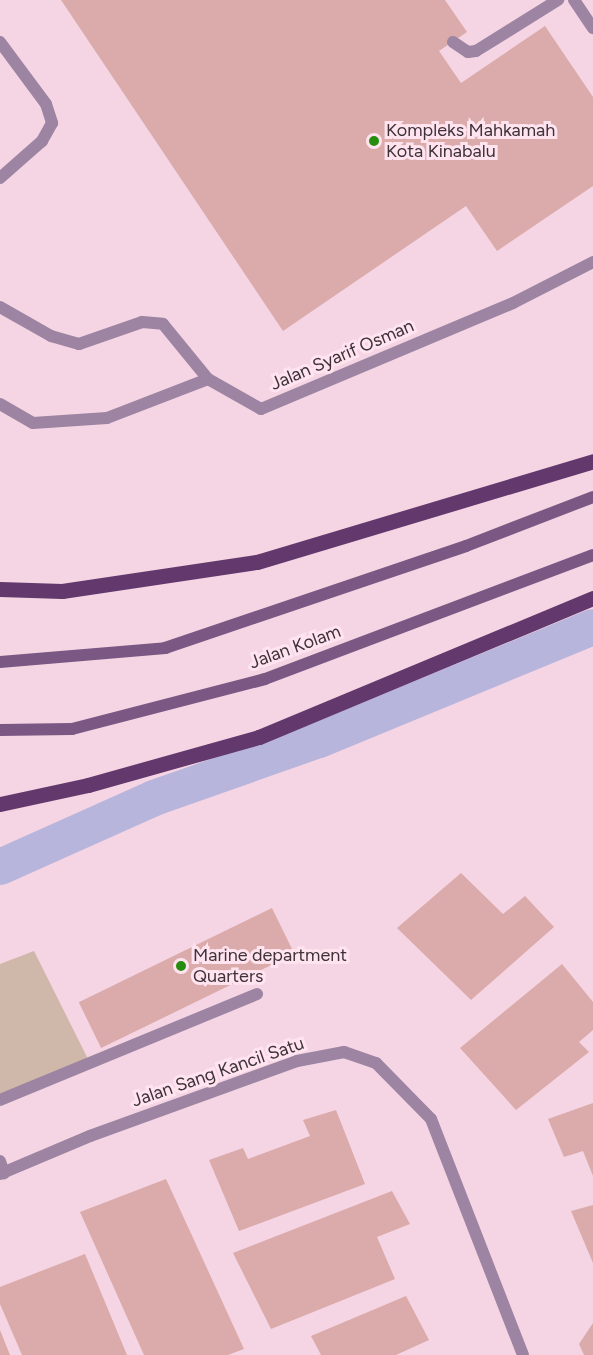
<!DOCTYPE html>
<html>
<head>
<meta charset="utf-8">
<style>
  body { margin:0 }
  #map { position:relative; width:593px; height:1355px; overflow:hidden; background:#f5d5e3; font-family:Figtree,sans-serif }
  div>[style] { position:absolute }
  .green>* { inset:0; background:#cfb7aa }
  .canal>* { height:36px; margin:-18px; padding:0 18px; transform-origin:18px; border-radius:18px; background:#b8b5dc }
  .building>* { inset:0; background:#daabaa; transform-origin:0 0 }
  .service>* { height:12px; margin:-6px; padding:0 6px; transform-origin:6px; border-radius:6px; background:#9c84a2 }
  .minor>* { height:12px; margin:-6px; padding:0 6px; transform-origin:6px; border-radius:6px; background:#9c84a2 }
  .secondary>* { height:12px; margin:-6px; padding:0 6px; transform-origin:6px; border-radius:6px; background:#7a5883 }
  .primary>* { height:15px; margin:-7.5px; padding:0 7.5px; transform-origin:7.5px; border-radius:7.5px; background:#62386d }
  .dots>* { width:16px; height:16px; translate:-50% -50%; box-sizing:border-box; border:3px solid #ffe4f0; border-radius:50% }
  span { translate:-50% -50%; white-space:nowrap; text-align:center; line-height:1.15; -webkit-text-stroke:6px #ffe4f0; paint-order:stroke }
  .poi-label { font-size:18px; color:#3e3238 }
  .left { translate:0 -50%; text-align:left }
  .street-label { font-size:18px; color:#3e3238 }
</style>
</head>
<body>
<div id="map">
  <div class="green">
    <div style="clip-path:polygon(34px 951px,92px 1067px,0 1102px,0 964px)"></div>
  </div>
  <div class="canal">
    <div style="left:0;top:867px;width:169px;rotate:-24.1deg"></div>
    <div style="left:154px;top:798px;width:175px;rotate:-19.4deg"></div>
    <div style="left:319px;top:740px;width:296px;rotate:-22.4deg"></div>
  </div>
  <div class="building">
    <div style="clip-path:polygon(61px 0,445px 0,467px 32px,439px 51px,461px 83px,545px 26px,593px 97px,593px 186px,497px 251px,466px 206px,283px 331px)"></div>
    <div style="clip-path:polygon(461px 873px,503px 914px,525px 896px,554px 927px,471px 1000px,397px 928px)"></div>
    <div style="left:272px;top:908px;width:51px;height:215px;rotate:64deg"></div>
    <div style="clip-path:polygon(562px 964px,593px 1002px,593px 1030px,579px 1042px,589px 1052px,516px 1110px,460px 1048px)"></div>
    <div style="clip-path:polygon(593px 1103px,593px 1176px,583px 1151px,564px 1157px,548px 1119px)"></div>
    <div style="clip-path:polygon(336px 1110px,365px 1184px,239px 1231px,209px 1160px,243px 1148px,248px 1159px,310px 1136px,303px 1120px)"></div>
    <div style="clip-path:polygon(166px 1179px,244px 1349px,228px 1355px,144px 1355px,80px 1212px)"></div>
    <div style="clip-path:polygon(392px 1191px,410px 1224px,377px 1237px,395px 1279px,271px 1329px,233px 1253px)"></div>
    <div style="clip-path:polygon(593px 1205px,593px 1263px,571px 1211px)"></div>
    <div style="clip-path:polygon(85px 1254px,127px 1355px,22px 1355px,0 1304px,0 1287px)"></div>
    <div style="clip-path:polygon(406px 1296px,429px 1340px,396px 1355px,321px 1355px,311px 1336px)"></div>
    <div style="clip-path:polygon(593px 1323px,593px 1355px,584px 1355px,579px 1344px)"></div>
    <div style="clip-path:polygon(0 1330px,10px 1355px,0 1355px)"></div>
  </div>
  <div class="service">
    <div style="left:574px;top:0;width:34px;rotate:56deg"></div>
    <div style="left:0;top:42px;width:77px;rotate:53.4deg"></div>
    <div style="left:46px;top:104px;width:20px;rotate:72deg"></div>
    <div style="left:52px;top:123px;width:21px;rotate:119deg"></div>
    <div style="left:42px;top:141px;width:56px;rotate:138.6deg"></div>
    <div style="left:453px;top:42px;width:18px;rotate:34deg"></div>
    <div style="left:468px;top:52px;width:8px;rotate:-7deg"></div>
    <div style="left:476px;top:51px;width:97px;rotate:-31.9deg"></div>
    <div style="left:0;top:307px;width:59px;rotate:29.6deg"></div>
    <div style="left:51px;top:336px;width:29px;rotate:16deg"></div>
    <div style="left:79px;top:344px;width:67px;rotate:-19.2deg"></div>
    <div style="left:142px;top:322px;width:21px;rotate:5deg"></div>
    <div style="left:163px;top:324px;width:71px;rotate:50.7deg"></div>
    <div style="left:208px;top:379px;width:61px;rotate:29.5deg"></div>
    <div style="left:261px;top:409px;width:273px;rotate:-22.8deg"></div>
    <div style="left:513px;top:303px;width:90px;rotate:-27.1deg"></div>
    <div style="left:0;top:404px;width:38px;rotate:30deg"></div>
    <div style="left:33px;top:423px;width:74px;rotate:-3.9deg"></div>
    <div style="left:107px;top:418px;width:108px;rotate:-21.1deg"></div>
    <div style="left:0;top:1100px;width:278px;rotate:-22.4deg"></div>
    <div style="left:0;top:1161px;width:13px;rotate:72deg"></div>
  </div>
  <div class="minor">
    <div style="left:0;top:1174px;width:98px;rotate:-22.9deg"></div>
    <div style="left:90px;top:1136px;width:220px;rotate:-19.9deg"></div>
    <div style="left:297px;top:1061px;width:48px;rotate:-10.8deg"></div>
    <div style="left:344px;top:1052px;width:34px;rotate:19deg"></div>
    <div style="left:376px;top:1063px;width:78px;rotate:45.5deg"></div>
    <div style="left:431px;top:1119px;width:253px;rotate:68.7deg"></div>
  </div>
  <div class="secondary">
    <div style="left:0;top:662px;width:166px;rotate:-4.8deg"></div>
    <div style="left:165px;top:648px;width:318px;rotate:-18.7deg"></div>
    <div style="left:466px;top:546px;width:136px;rotate:-21.1deg"></div>
    <div style="left:0;top:730px;width:72px;rotate:-0.8deg"></div>
    <div style="left:72px;top:729px;width:199px;rotate:-14.5deg"></div>
    <div style="left:265px;top:679px;width:351px;rotate:-20.7deg"></div>
  </div>
  <div class="primary">
    <div style="left:0;top:589px;width:62px;rotate:1.8deg"></div>
    <div style="left:62px;top:591px;width:197px;rotate:-8.5deg"></div>
    <div style="left:257px;top:562px;width:351px;rotate:-16.7deg"></div>
    <div style="left:0;top:804px;width:90px;rotate:-12.2deg"></div>
    <div style="left:88px;top:785px;width:178px;rotate:-15.7deg"></div>
    <div style="left:259px;top:737px;width:362px;rotate:-22.6deg"></div>
  </div>
  <div class="dots">
    <div style="left:374px;top:141px;background:#258e0e"></div>
    <div style="left:181px;top:966px;background:#258e0e"></div>
  </div>
  <div class="poi-label">
    <span class="left" style="left:386px;top:141px">Kompleks Mahkamah<br>Kota Kinabalu</span>
    <span class="left" style="left:193px;top:966px">Marine department<br>Quarters</span>
  </div>
  <div class="street-label">
    <span style="left:342px;top:355px;rotate:-23deg">Jalan Syarif Osman</span>
    <span style="left:295px;top:647px;rotate:-20deg">Jalan Kolam</span>
    <span style="left:218px;top:1072px;rotate:-19deg">Jalan Sang Kancil Satu</span>
  </div>
</div>
</body>
</html>
